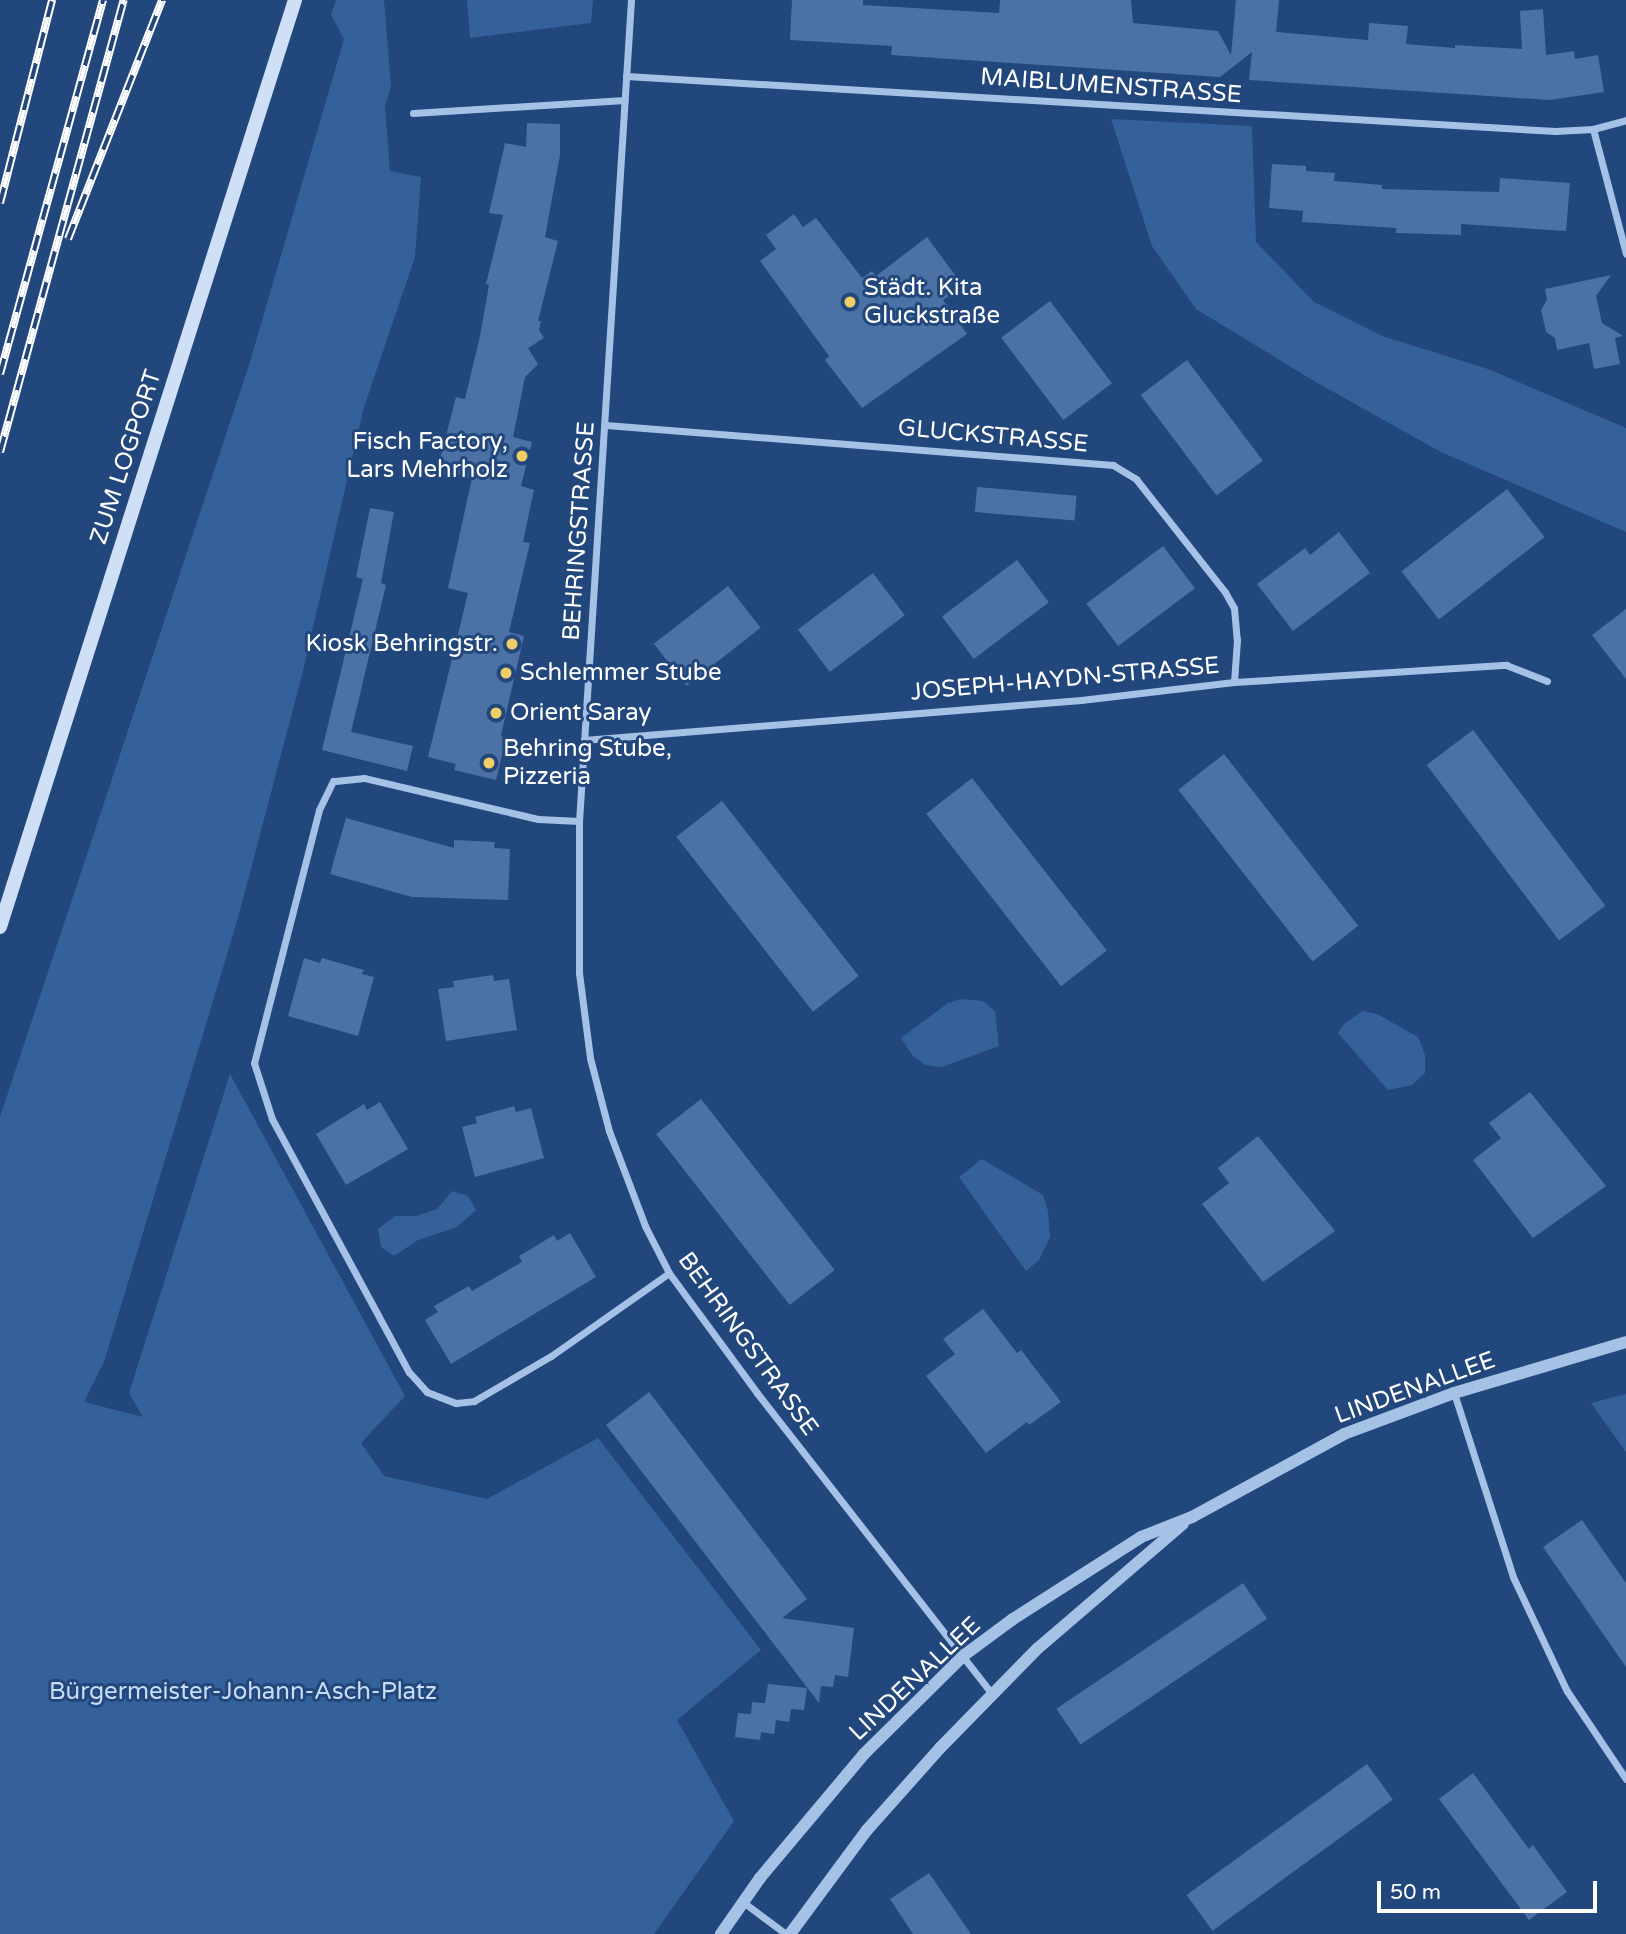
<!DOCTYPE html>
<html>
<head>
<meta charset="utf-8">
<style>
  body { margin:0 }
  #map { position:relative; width:1626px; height:1934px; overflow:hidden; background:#22477c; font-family:"Varela Round",sans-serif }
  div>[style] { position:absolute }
  .green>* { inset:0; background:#35619a }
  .building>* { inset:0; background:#4b71a5; transform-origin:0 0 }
  .minor>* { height:7px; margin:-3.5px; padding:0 3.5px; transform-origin:3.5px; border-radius:3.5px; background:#a5c1e6 }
  .tertiary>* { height:12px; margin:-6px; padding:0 6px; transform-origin:6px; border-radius:6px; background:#a5c1e6 }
  .secondary>* { height:14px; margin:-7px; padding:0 7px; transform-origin:7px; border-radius:7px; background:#cfdff5 }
  .rail>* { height:8px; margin-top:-4px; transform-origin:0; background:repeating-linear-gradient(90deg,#22477c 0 16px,#fff 0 32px); box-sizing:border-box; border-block:2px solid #fff }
  .dots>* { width:19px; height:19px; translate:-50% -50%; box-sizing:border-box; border:4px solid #22477c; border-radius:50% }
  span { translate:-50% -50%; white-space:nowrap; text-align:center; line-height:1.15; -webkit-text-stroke:6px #22477c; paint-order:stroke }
  .street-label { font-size:24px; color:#fff }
  .poi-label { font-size:24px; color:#fff }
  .left { translate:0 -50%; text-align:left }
  .right { translate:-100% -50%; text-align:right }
  .park-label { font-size:24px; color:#c9dcf5 }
  .scale { position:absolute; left:1377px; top:1881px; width:220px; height:32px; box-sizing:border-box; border:4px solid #fff; border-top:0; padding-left:9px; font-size:21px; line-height:24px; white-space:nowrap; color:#fff; -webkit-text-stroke:5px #22477c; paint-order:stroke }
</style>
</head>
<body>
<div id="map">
  <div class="green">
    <div style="clip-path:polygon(336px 0,384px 0,391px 86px,385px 107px,390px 171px,421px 177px,415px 257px,364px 407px,302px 675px,238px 918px,104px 1362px,84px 1402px,143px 1417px,129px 1393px,230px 1074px,405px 1396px,361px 1443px,384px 1476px,487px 1499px,598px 1438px,761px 1650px,677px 1720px,734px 1821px,654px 1934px,0 1934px,0 1117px,250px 362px,344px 39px,331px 15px)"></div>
    <div style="clip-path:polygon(467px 0,593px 0,591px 23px,470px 38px)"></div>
    <div style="clip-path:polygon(1111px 119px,1252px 126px,1256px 242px,1314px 302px,1382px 336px,1488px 369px,1626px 428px,1626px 532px,1441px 452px,1314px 381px,1196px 309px,1152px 246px)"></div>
    <div style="clip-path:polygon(961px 999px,983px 1001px,995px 1011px,999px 1046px,942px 1067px,926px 1065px,913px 1056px,901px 1038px,948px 1003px)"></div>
    <div style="clip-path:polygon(1363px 1011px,1377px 1014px,1418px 1037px,1425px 1055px,1425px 1073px,1412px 1085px,1388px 1090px,1338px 1033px,1345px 1023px)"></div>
    <div style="clip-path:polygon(982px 1159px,1043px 1195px,1048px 1211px,1050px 1237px,1039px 1260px,1026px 1271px,959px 1177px)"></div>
    <div style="clip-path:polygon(452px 1191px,468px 1196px,476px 1210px,457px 1227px,418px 1240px,394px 1256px,381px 1247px,378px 1229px,395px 1216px,417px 1216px,437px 1209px)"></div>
    <div style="clip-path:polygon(1626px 1394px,1626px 1452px,1591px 1403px)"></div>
  </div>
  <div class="building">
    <div style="clip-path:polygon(792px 0,863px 0,863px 5px,999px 13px,1000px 0,1131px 0,1133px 23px,1218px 31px,1231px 55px,1236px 0,1279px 0,1276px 32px,1368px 40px,1369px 23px,1408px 26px,1406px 44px,1455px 48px,1455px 45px,1522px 49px,1520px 11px,1543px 9px,1546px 55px,1574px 51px,1575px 59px,1598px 55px,1604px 92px,1550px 100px,1249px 80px,1252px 52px,1220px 77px,891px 55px,892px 46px,790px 40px)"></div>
    <div style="clip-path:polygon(527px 123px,560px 124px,560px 155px,545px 237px,558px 241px,538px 321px,541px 321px,539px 330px,544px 338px,528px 348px,538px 364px,525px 377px,513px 437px,532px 442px,521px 486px,534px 490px,523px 542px,530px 543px,509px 632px,524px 636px,501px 735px,505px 743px,496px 780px,454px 770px,456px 764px,428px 757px,468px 593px,448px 588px,472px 478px,437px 471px,456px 397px,465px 399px,480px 336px,489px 285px,486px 284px,503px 215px,489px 213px,505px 143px,526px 147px)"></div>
    <div style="clip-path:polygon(1272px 164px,1306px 166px,1306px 171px,1335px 173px,1334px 181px,1382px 185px,1382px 189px,1499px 192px,1500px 178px,1570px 183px,1566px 231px,1461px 224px,1461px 235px,1396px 233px,1396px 228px,1302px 222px,1303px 211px,1269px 208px)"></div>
    <div style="clip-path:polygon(794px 214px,803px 227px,816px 218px,862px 278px,872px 271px,876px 276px,927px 237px,958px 279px,944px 290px,949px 296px,943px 300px,967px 334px,862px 408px,825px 360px,829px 356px,760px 261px,776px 249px,766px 235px)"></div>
    <div style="clip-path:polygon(1611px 275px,1596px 296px,1602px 323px,1623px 336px,1615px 338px,1620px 364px,1594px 369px,1589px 343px,1557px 350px,1555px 338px,1546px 332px,1541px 310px,1547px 300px,1545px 289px)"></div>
    <div style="left:1050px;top:301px;width:103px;height:61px;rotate:53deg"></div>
    <div style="left:1187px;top:360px;width:126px;height:58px;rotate:53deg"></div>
    <div style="left:977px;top:487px;width:100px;height:25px;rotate:5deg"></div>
    <div style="left:1507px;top:489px;width:61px;height:134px;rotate:52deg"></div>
    <div style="clip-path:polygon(370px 508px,394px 512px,381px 583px,386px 585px,351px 732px,413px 746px,407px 771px,322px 750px,363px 579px,356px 577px)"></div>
    <div style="clip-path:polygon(1339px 532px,1370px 573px,1293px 631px,1257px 584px,1305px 548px,1310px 555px)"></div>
    <div style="left:1163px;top:546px;width:53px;height:96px;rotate:53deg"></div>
    <div style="left:1017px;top:560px;width:53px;height:94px;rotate:53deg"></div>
    <div style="left:873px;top:573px;width:53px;height:94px;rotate:53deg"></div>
    <div style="left:728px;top:586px;width:53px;height:94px;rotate:52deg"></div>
    <div style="clip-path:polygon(1626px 609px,1626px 679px,1592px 635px)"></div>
    <div style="left:1473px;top:730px;width:220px;height:58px;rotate:53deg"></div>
    <div style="left:1224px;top:754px;width:218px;height:58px;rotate:52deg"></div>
    <div style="left:972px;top:778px;width:219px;height:58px;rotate:52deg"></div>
    <div style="left:722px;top:801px;width:222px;height:58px;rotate:52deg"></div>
    <div style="clip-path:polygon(346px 818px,454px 848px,454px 840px,495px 842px,494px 848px,510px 849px,508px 900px,412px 897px,330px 874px)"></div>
    <div style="clip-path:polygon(304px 958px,320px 963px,322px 958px,364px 970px,362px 974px,374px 977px,358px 1036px,288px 1016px)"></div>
    <div style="clip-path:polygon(493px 975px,494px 981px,509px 979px,517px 1030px,446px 1041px,438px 989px,454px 987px,453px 981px)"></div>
    <div style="clip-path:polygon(1530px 1092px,1606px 1186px,1533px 1238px,1473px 1160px,1501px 1138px,1489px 1123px)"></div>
    <div style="left:701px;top:1099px;width:217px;height:57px;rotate:52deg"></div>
    <div style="clip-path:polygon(380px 1102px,408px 1149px,346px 1185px,316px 1134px,364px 1104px,367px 1110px)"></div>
    <div style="clip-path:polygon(514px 1106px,516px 1112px,531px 1108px,544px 1158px,475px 1177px,462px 1127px,477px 1123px,475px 1117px)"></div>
    <div style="clip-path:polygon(1258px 1136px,1335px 1231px,1263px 1282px,1202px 1204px,1229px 1183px,1218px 1168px)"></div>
    <div style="clip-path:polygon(570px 1233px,596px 1277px,451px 1364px,425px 1320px,438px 1312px,434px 1306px,469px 1286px,472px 1291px,522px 1262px,519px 1256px,554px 1235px,557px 1241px)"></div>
    <div style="clip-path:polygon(983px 1309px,1017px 1353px,1021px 1350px,1061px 1402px,1029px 1425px,1027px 1422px,986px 1453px,926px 1376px,955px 1354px,943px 1339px)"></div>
    <div style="clip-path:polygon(649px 1392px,807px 1599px,782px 1618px,854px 1628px,848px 1677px,835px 1675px,833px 1687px,821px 1686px,819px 1703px,606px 1425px)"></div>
    <div style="clip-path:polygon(1582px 1520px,1626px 1583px,1626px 1667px,1543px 1547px)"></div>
    <div style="left:1243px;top:1583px;width:43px;height:225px;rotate:56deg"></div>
    <div style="clip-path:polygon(768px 1684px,807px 1688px,804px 1710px,791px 1709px,789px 1722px,776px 1720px,774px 1734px,761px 1732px,760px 1740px,735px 1737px,738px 1713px,751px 1714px,752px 1702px,765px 1703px)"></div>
    <div style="left:1367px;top:1764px;width:44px;height:223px;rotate:54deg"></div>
    <div style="clip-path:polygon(1473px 1773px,1529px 1849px,1533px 1845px,1567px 1892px,1529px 1920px,1439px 1799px)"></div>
    <div style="clip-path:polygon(929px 1873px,971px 1934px,913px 1934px,890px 1899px)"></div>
  </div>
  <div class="minor">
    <div style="left:631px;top:0;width:823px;rotate:93.62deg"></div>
    <div style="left:579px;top:821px;width:152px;rotate:90deg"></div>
    <div style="left:579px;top:973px;width:86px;rotate:82.6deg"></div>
    <div style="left:590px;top:1058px;width:75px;rotate:75.4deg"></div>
    <div style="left:609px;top:1131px;width:102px;rotate:69.2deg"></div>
    <div style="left:645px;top:1226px;width:53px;rotate:62.9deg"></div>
    <div style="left:669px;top:1273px;width:149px;rotate:53.7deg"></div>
    <div style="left:757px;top:1393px;width:383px;rotate:52deg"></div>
    <div style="left:626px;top:76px;width:931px;rotate:3.39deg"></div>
    <div style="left:1555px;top:131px;width:38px;rotate:-3deg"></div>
    <div style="left:1593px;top:129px;width:34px;rotate:-15deg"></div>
    <div style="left:413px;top:113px;width:212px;rotate:-3.5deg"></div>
    <div style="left:1593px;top:129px;width:129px;rotate:75.2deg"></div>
    <div style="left:606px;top:425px;width:509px;rotate:4.51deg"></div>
    <div style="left:1113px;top:465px;width:27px;rotate:31deg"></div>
    <div style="left:1136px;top:479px;width:144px;rotate:51.8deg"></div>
    <div style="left:1225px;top:592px;width:18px;rotate:61deg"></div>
    <div style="left:1234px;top:608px;width:32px;rotate:85deg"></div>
    <div style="left:1237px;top:640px;width:42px;rotate:94.1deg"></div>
    <div style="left:584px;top:740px;width:499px;rotate:-4.6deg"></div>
    <div style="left:1081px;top:700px;width:154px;rotate:-6.7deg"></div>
    <div style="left:1234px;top:682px;width:273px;rotate:-3.6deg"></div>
    <div style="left:1506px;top:665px;width:44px;rotate:21.3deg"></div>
    <div style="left:579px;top:821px;width:41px;rotate:-177.2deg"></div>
    <div style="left:538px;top:819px;width:179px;rotate:-166.7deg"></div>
    <div style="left:364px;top:778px;width:31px;rotate:174deg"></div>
    <div style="left:333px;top:781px;width:32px;rotate:116deg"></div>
    <div style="left:319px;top:810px;width:261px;rotate:104.4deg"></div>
    <div style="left:254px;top:1063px;width:59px;rotate:72.2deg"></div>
    <div style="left:272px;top:1119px;width:288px;rotate:61.6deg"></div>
    <div style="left:409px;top:1372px;width:27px;rotate:48deg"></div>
    <div style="left:427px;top:1392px;width:31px;rotate:21deg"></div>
    <div style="left:456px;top:1403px;width:18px;rotate:-6deg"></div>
    <div style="left:474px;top:1401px;width:89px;rotate:-30.3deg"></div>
    <div style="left:551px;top:1356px;width:144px;rotate:-35.1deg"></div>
    <div style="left:1454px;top:1393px;width:193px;rotate:72.2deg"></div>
    <div style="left:1513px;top:1577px;width:126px;rotate:64.7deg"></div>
    <div style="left:1567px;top:1691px;width:106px;rotate:56.2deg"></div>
    <div style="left:743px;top:1902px;width:54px;rotate:36.7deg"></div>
  </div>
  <div class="tertiary">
    <div style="left:721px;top:1934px;width:68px;rotate:-55.1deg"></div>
    <div style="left:760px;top:1878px;width:162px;rotate:-50deg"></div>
    <div style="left:864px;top:1754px;width:139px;rotate:-44.7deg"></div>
    <div style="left:963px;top:1656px;width:62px;rotate:-36.5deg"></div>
    <div style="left:1013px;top:1619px;width:152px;rotate:-32.6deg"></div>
    <div style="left:1141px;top:1537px;width:55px;rotate:-21.4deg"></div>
    <div style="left:1192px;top:1517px;width:173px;rotate:-28.6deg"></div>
    <div style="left:1344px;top:1434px;width:117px;rotate:-20.4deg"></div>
    <div style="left:1454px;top:1393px;width:179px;rotate:-16.5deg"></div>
    <div style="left:790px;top:1934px;width:129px;rotate:-53.5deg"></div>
    <div style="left:867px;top:1830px;width:110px;rotate:-48.3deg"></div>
    <div style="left:940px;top:1748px;width:139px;rotate:-45.6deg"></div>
    <div style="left:1037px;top:1649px;width:192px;rotate:-40.6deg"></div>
  </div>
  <div class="secondary">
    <div style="left:0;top:927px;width:973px;rotate:-72.35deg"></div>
  </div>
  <div class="rail">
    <div style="left:0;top:203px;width:210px;rotate:-75.6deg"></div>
    <div style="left:68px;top:239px;width:257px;rotate:-68.5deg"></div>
    <div style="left:0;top:374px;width:388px;rotate:-74.6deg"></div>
    <div style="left:0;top:452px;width:469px;rotate:-74.7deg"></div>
  </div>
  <div class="dots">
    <div style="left:850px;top:302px;background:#f1cd68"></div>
    <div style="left:522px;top:456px;background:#f1cd68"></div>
    <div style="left:512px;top:644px;background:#f1cd68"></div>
    <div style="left:506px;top:673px;background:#f1cd68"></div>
    <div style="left:496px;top:713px;background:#f1cd68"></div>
    <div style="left:489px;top:763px;background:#f1cd68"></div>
  </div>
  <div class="street-label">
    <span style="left:1111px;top:86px;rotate:4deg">MAIBLUMENSTRASSE</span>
    <span style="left:993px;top:436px;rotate:5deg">GLUCKSTRASSE</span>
    <span style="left:126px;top:457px;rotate:-72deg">ZUM LOGPORT</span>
    <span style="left:579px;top:531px;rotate:-86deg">BEHRINGSTRASSE</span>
    <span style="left:1065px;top:679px;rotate:-5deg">JOSEPH-HAYDN-STRASSE</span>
    <span style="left:748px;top:1344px;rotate:54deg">BEHRINGSTRASSE</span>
    <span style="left:1415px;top:1388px;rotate:-20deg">LINDENALLEE</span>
    <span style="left:915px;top:1679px;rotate:-43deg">LINDENALLEE</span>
  </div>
  <div class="poi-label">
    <span class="left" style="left:864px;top:302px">Städt. Kita<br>Gluckstraße</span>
    <span class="right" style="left:508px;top:456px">Fisch Factory,<br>Lars Mehrholz</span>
    <span class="right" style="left:498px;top:644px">Kiosk Behringstr.</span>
    <span class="left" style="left:520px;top:673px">Schlemmer Stube</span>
    <span class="left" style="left:510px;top:713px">Orient Saray</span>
    <span class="left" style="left:503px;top:763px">Behring Stube,<br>Pizzeria</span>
  </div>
  <div class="park-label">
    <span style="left:243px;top:1692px">Bürgermeister-Johann-Asch-Platz</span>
  </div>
  <div class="scale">50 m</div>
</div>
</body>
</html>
